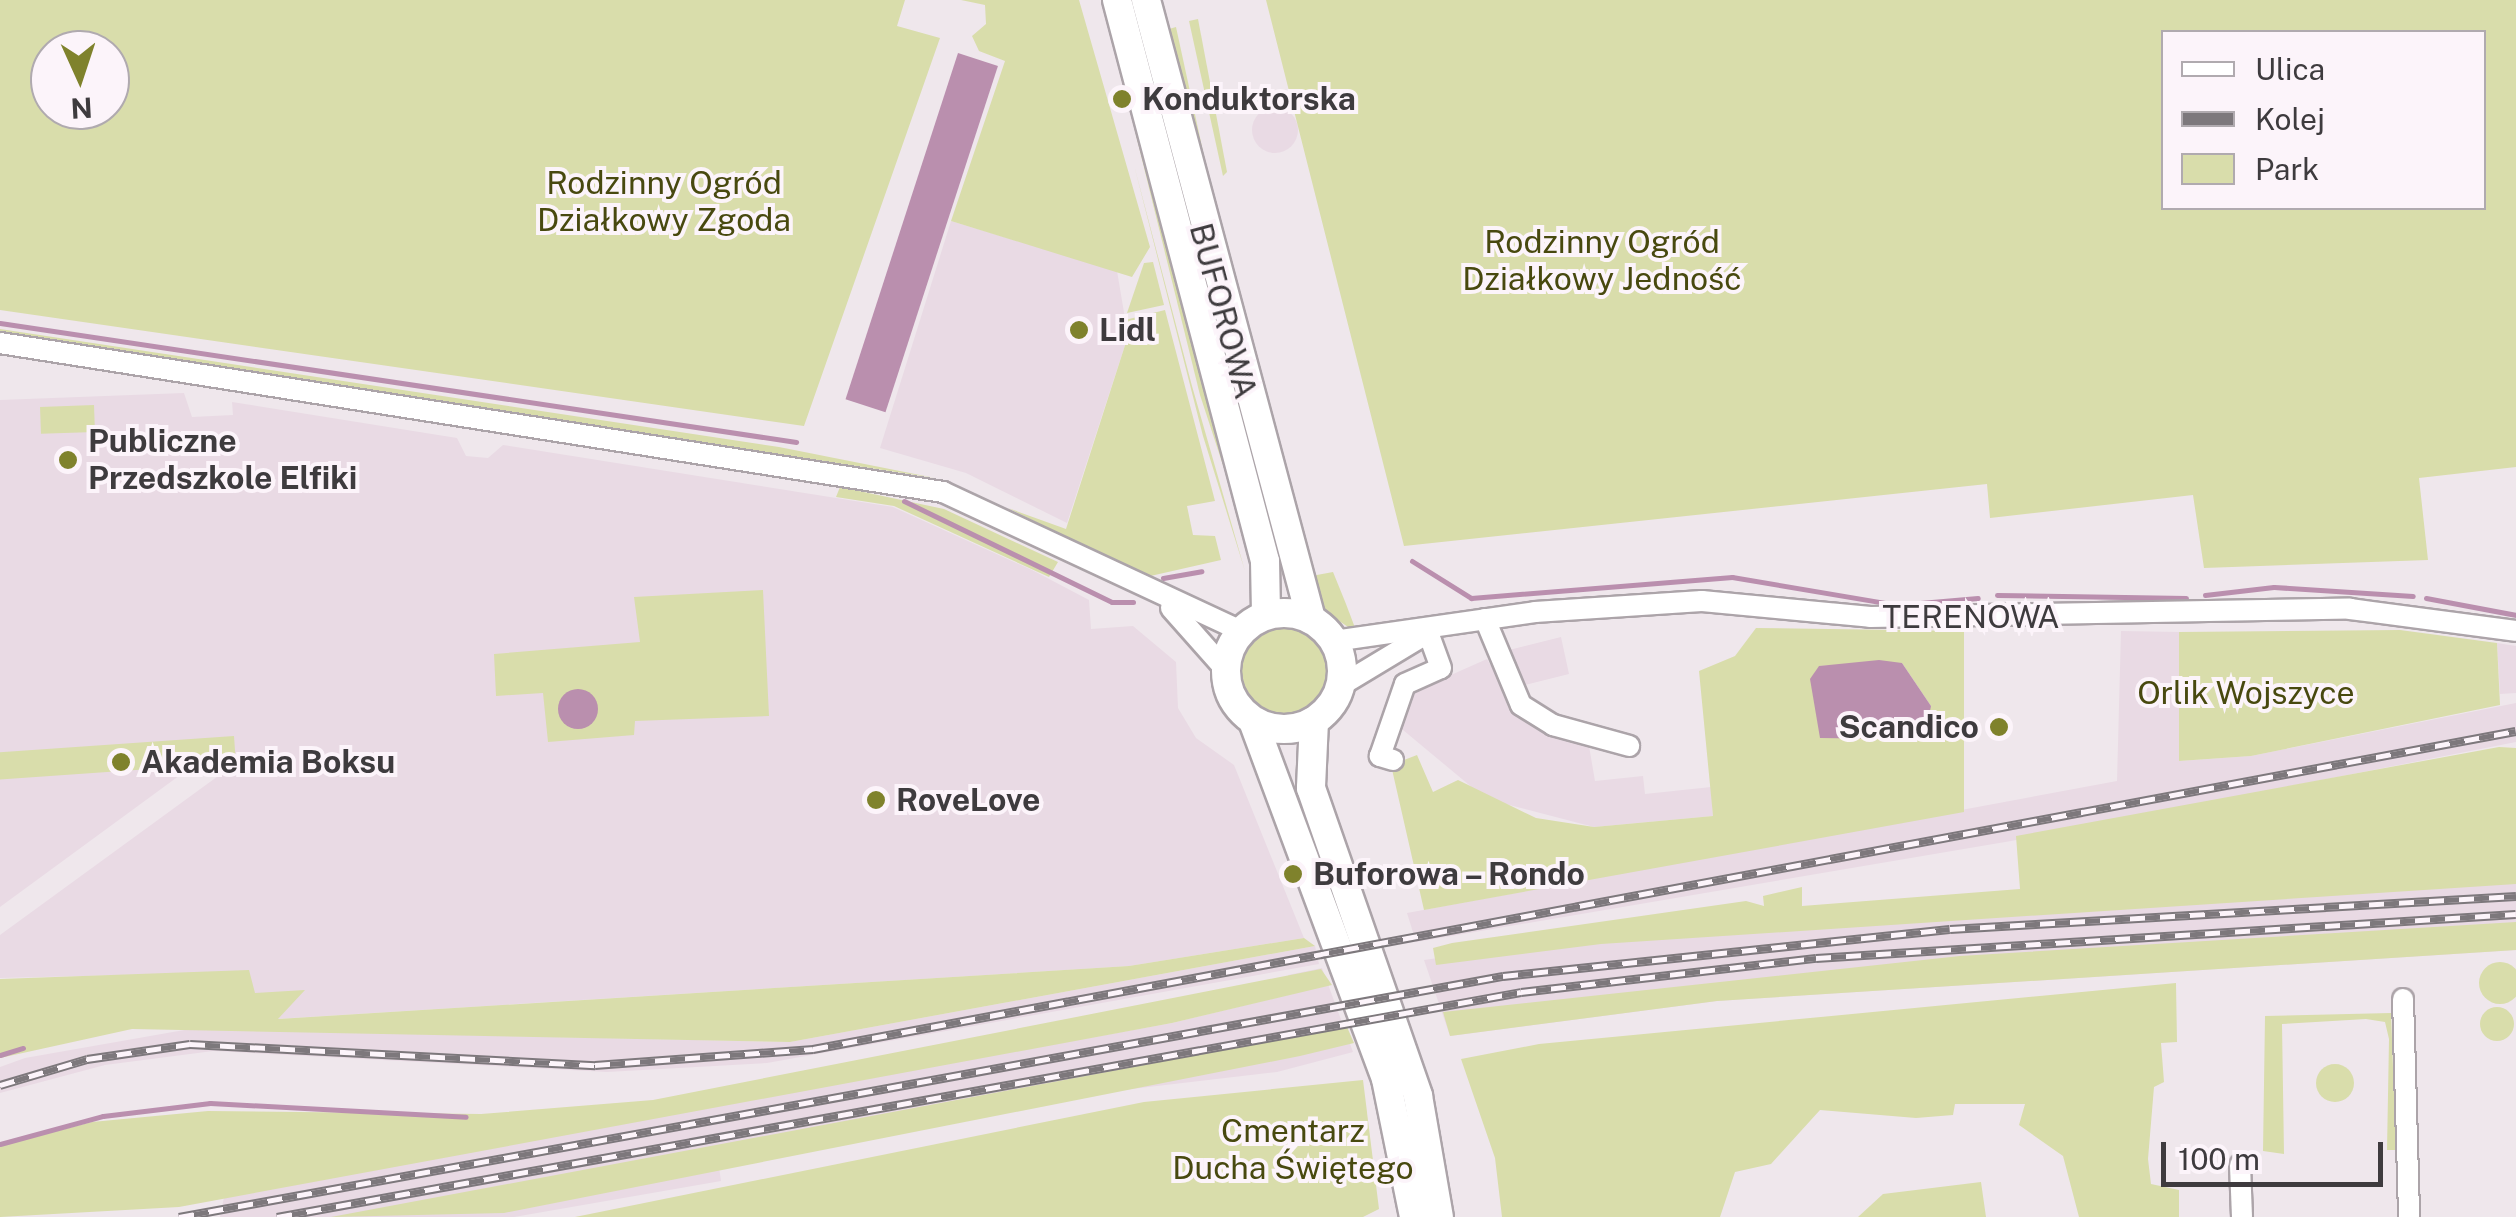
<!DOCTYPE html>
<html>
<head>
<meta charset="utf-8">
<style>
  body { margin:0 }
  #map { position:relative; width:2516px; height:1217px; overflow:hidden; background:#efe7ec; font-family:"Public Sans",sans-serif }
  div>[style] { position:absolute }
  .built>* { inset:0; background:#e9dae4 }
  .round { border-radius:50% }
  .green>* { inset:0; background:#d9ddab; transform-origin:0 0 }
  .water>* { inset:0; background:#ba8fae; transform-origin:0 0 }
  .stream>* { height:5px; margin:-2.5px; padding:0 2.5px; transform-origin:2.5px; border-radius:2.5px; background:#ba8fae }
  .roads { filter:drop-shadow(2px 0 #aca4a9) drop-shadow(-2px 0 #aca4a9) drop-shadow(0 2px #aca4a9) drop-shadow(0 -2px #aca4a9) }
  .minor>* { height:20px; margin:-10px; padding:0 10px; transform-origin:10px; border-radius:10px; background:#fff }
  .major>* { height:28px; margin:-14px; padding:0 14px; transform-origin:14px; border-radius:14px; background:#fff }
  .major>.ring { margin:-14px; padding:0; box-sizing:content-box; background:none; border:28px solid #fff; border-radius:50% }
  .rail>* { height:9px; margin-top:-4.5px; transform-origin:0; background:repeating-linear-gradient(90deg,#fcf4fa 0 15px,#7d787c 0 30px); box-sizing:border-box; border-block:2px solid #7d787c }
  .dots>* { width:28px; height:28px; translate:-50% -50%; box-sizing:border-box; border:5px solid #fcf4fa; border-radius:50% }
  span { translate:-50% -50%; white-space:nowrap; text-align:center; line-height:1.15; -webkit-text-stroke:8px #fcf4fa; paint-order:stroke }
  .poi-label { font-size:32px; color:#3e3b3e; font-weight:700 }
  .left { translate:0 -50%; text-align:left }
  .right { translate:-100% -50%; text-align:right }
  .park-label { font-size:32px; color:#48490f }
  .street-label { font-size:32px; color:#3e3b3e }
  .legend { position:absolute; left:2161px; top:30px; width:325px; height:180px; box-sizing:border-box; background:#fcf4fa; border:2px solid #b0aaaf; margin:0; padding:12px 18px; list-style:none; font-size:30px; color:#3e3b3e }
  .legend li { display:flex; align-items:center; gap:20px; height:50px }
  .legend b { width:50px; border:2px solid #b0aaaf }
  .north { position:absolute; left:30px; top:30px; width:100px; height:100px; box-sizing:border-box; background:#fcf4fa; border:2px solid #b0aaaf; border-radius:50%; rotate:177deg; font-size:28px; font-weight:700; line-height:40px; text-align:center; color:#3e3b3e }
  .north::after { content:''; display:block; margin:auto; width:35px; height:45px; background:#7f822c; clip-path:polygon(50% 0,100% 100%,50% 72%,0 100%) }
  .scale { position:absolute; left:2161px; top:1142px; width:222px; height:45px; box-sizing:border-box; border:5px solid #3e3b3e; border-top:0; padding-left:12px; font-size:30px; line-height:35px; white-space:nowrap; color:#3e3b3e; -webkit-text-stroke:8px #fcf4fa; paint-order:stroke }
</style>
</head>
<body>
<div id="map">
  <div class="built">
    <div class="round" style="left:1252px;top:107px;width:46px;height:46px"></div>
    <div style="clip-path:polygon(951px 221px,1117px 271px,1128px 336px,1067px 523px,966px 473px,880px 448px)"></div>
    <div style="clip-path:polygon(184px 393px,192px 417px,233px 415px,232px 402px,457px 438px,466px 456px,488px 458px,503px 445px,893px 507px,1032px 570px,1089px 600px,1091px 629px,1133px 626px,1176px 662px,1178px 708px,1196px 738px,1234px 765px,1304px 938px,1129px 966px,276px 1019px,125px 975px,0 978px,0 935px,236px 763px,232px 737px,0 907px,0 400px)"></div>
    <div style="clip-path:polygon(2121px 631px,2179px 632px,2180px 761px,2251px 756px,2516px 703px,2516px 742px,2011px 841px,1416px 942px,1407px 913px,2117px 781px)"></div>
    <div style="clip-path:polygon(1561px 637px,1569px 674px,1521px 686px,1505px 651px)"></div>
    <div style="clip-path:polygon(2497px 643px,2516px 646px,2516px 693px,2500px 694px)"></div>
    <div style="clip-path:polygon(1487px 659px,1520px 715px,1589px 746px,1595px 781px,1643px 776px,1645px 794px,1711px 787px,1713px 816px,1594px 827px,1486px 799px,1397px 725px,1408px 694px)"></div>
    <div style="clip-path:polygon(2516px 876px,2516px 950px,1717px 1001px,1450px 1036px,1424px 960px,1801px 906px,1802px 924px)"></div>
    <div style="clip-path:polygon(1315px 946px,1319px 964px,767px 1063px,607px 1072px,213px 1051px,105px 1065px,0 1093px,0 1067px,25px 1058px,190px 1029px,790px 1042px)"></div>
    <div style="clip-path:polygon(1322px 968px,1353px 1052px,1277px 1072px,1123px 1090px,719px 1167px,721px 1181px,514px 1217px,220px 1217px,224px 1197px,259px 1187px,1172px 1023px,1292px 994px,1288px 975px)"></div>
  </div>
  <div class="green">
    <div style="clip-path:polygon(evenodd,0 0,905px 0,897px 26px,940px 38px,804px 426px,0 310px,0 0,110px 50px,110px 110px,50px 110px,50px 50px,110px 50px)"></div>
    <div style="clip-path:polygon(961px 0,1079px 0,1150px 247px,1132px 277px,951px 221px,1005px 61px,979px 51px,972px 36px,986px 24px,985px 5px)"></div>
    <div style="clip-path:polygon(evenodd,1266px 0,2516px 0,2516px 467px,2419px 478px,2428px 560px,2204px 568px,2193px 495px,1990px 518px,1987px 484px,1404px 546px,1266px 0,2484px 32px,2484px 208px,2164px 208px,2164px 32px,2484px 32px)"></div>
    <div style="clip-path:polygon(1198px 19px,1227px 172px,1223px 176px,1189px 21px)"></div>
    <div style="clip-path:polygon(1176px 27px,1209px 179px,1189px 131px,1169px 29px)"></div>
    <div style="clip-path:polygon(1134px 127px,1147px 156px,1257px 569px,1200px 395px)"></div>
    <div style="clip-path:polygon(1134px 165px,1192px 386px,1245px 571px,1203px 436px)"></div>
    <div style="clip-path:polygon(1153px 262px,1164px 305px,1127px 313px,1144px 263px)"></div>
    <div style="clip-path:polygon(1165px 310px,1215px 501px,1187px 506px,1193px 535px,1215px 536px,1221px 560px,1146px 577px,1008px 508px,1066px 529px,1128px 336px,1125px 320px)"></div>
    <div style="clip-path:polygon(0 329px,779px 447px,935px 478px,0 335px)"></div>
    <div style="left:94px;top:405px;width:27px;height:54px;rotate:88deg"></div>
    <div style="clip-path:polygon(840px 487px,944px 509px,1058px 562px,1049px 577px,894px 506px,836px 497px)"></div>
    <div style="clip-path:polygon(1333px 572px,1346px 604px,1357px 633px,1317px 606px,1306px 577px)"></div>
    <div style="clip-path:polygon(763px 590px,769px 716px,635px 721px,634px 735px,548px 742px,543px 693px,496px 696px,494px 654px,640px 642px,634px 597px)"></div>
    <div class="round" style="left:1238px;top:626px;width:90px;height:90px"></div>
    <div style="clip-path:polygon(evenodd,1756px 628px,1964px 631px,1964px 812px,1424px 910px,1391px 765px,1417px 755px,1433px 792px,1458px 780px,1536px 818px,1594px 827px,1713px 816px,1699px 671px,1735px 656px,1756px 628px,1902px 663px,1931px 706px,1916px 731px,1819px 666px,1902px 663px)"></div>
    <div style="clip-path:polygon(2400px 630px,2497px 643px,2500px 705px,2251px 756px,2179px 761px,2179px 632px)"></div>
    <div style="left:234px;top:736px;width:27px;height:290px;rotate:86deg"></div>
    <div style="clip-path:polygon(2499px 747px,2516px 748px,2516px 884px,1601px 944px,1436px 965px,1433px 948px,1452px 943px,1746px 901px,1764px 906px,1763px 896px,1802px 887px,1802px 906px,2020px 889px,2016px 836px)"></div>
    <div style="clip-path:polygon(2516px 922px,2516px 950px,1717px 1001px,1450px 1036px,1443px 1012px,1960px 956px)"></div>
    <div style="clip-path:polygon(1304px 938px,1315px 946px,790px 1042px,132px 1029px,0 1058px,0 979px,249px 970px,255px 993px,305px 990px,278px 1019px,1129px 966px)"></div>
    <div class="round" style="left:2479px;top:962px;width:42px;height:42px"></div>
    <div style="clip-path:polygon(1321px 969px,1332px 985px,1172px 1023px,179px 1207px,0 1217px,0 1146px,92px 1122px,208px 1111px,481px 1114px,653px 1100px)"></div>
    <div style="clip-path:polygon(2176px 983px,2177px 1042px,2161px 1043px,2164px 1082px,2154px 1087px,2148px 1159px,2151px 1184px,2179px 1190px,2179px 1217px,2079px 1217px,2063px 1156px,2019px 1125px,2025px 1104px,1955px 1104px,1953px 1115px,1916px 1118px,1820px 1110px,1771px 1164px,1735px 1172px,1720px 1217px,1502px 1217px,1495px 1158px,1461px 1059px,1539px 1044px)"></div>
    <div class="round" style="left:2480px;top:1007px;width:34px;height:34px"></div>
    <div style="clip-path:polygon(2391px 1013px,2396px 1150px,2387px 1150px,2389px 1039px,2385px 1022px,2366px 1019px,2282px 1024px,2284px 1154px,2263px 1151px,2265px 1016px)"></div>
    <div style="clip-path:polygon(1347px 1027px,1354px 1043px,1300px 1056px,504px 1213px,331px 1217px)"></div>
    <div class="round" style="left:2316px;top:1064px;width:38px;height:38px"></div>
    <div style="clip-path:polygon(1363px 1080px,1379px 1209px,1363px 1217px,575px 1217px,1144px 1102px)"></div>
    <div style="clip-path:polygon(1981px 1182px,1986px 1217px,1858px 1217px,1883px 1194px)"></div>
  </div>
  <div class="water">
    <div style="left:958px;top:53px;width:42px;height:364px;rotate:18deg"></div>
    <div style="clip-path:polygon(1879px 660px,1902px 663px,1931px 706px,1928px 721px,1892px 739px,1820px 738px,1810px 679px,1819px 666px)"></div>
    <div class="round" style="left:558px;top:689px;width:40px;height:40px"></div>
  </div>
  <div class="stream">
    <div style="left:0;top:323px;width:805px;rotate:8.5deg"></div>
    <div style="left:904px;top:501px;width:231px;rotate:25.9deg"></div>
    <div style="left:1112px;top:602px;width:21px"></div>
    <div style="left:1412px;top:561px;width:70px;rotate:32.1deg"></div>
    <div style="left:1471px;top:598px;width:262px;rotate:-4.6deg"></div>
    <div style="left:1732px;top:577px;width:167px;rotate:9.6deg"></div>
    <div style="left:1897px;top:605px;width:81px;rotate:-4.9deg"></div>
    <div style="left:1163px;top:578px;width:39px;rotate:-10deg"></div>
    <div style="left:1997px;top:595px;width:189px;rotate:0.9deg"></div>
    <div style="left:2205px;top:595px;width:69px;rotate:-6.6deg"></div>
    <div style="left:2274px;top:587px;width:139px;rotate:3.7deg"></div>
    <div style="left:2426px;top:598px;width:92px;rotate:10.7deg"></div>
    <div style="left:0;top:1055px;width:24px;rotate:-17deg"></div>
    <div style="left:0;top:1144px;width:107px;rotate:-15.2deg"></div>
    <div style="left:103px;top:1116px;width:108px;rotate:-6.9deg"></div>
    <div style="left:210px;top:1103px;width:256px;rotate:3.1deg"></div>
  </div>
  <div class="roads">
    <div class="minor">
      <div style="left:0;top:343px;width:955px;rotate:8.98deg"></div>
      <div style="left:943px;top:492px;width:329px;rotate:25deg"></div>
      <div style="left:1171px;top:608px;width:81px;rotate:48.5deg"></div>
      <div style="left:1485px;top:619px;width:93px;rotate:67.3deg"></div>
      <div style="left:1521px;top:705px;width:38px;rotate:32deg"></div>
      <div style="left:1553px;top:725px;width:79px;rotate:15.4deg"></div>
      <div style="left:1334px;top:641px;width:203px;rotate:-8.2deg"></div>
      <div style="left:1535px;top:612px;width:167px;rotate:-3.8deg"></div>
      <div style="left:1702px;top:601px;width:169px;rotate:5.4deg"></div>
      <div style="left:1870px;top:617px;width:480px;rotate:-1deg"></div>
      <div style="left:2350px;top:609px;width:167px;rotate:7.5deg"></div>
      <div style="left:1340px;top:686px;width:91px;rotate:-31.1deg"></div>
      <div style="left:1393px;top:760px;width:14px;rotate:-163deg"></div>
      <div style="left:1380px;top:756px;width:76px;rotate:-70.9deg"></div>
      <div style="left:1405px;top:684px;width:39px;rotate:-24deg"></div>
      <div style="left:1441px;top:668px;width:37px;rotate:-110deg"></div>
      <div style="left:2403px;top:999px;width:218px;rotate:88.4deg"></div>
      <div style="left:2240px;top:1165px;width:52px;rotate:87.8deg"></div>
    </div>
    <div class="major">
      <div style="left:1117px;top:0;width:580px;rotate:75.22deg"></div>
      <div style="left:1265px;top:561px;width:54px;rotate:88.9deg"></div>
      <div style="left:1146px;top:0;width:641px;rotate:75.07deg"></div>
      <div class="ring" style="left:1226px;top:613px;width:88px;height:88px"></div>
      <div style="left:1253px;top:721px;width:382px;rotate:69.6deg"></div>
      <div style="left:1386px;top:1079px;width:141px;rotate:78.5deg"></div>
      <div style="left:1314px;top:721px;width:67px;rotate:92.6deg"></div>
      <div style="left:1311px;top:788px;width:326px;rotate:70.8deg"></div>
      <div style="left:1418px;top:1096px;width:123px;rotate:80.2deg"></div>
    </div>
  </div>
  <div class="rail">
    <div style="left:0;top:1085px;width:91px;rotate:-16.6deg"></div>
    <div style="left:87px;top:1059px;width:104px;rotate:-8.3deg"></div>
    <div style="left:190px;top:1044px;width:406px;rotate:3deg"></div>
    <div style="left:595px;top:1065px;width:219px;rotate:-4.2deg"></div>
    <div style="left:813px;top:1049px;width:1732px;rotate:-10.58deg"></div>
    <div style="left:179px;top:1217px;width:1346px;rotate:-10.32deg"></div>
    <div style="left:1503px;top:976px;width:449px;rotate:-6deg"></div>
    <div style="left:1950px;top:929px;width:567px;rotate:-3.34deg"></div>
    <div style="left:277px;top:1217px;width:1264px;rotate:-10.25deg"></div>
    <div style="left:1521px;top:992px;width:297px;rotate:-6.6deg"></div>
    <div style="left:1816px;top:958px;width:701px;rotate:-3.6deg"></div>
  </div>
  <div class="dots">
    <div style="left:1122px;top:99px;background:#7f822c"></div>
    <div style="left:1079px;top:330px;background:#7f822c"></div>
    <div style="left:68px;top:460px;background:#7f822c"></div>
    <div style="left:1999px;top:727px;background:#7f822c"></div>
    <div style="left:121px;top:762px;background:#7f822c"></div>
    <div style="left:876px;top:800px;background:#7f822c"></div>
    <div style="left:1293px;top:874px;background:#7f822c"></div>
  </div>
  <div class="poi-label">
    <span class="left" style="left:1142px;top:99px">Konduktorska</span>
    <span class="left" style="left:1099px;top:330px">Lidl</span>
    <span class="left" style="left:88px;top:460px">Publiczne<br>Przedszkole Elfiki</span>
    <span class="right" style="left:1979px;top:727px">Scandico</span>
    <span class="left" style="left:141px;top:762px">Akademia Boksu</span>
    <span class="left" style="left:896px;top:800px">RoveLove</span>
    <span class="left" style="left:1313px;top:874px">Buforowa – Rondo</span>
  </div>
  <div class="park-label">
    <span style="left:664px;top:202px">Rodzinny Ogród<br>Działkowy Zgoda</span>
    <span style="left:1602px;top:261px">Rodzinny Ogród<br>Działkowy Jedność</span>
    <span style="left:2246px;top:693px">Orlik Wojszyce</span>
    <span style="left:1293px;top:1150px">Cmentarz<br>Ducha Świętego</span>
  </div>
  <div class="street-label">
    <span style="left:1223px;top:311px;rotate:75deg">BUFOROWA</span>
    <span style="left:1971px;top:617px">TERENOWA</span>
  </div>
  <ul class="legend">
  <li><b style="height:12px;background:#fff"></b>Ulica</li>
  <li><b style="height:12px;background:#7d787c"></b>Kolej</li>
  <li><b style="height:28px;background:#d9ddab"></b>Park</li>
  </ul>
  <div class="north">N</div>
  <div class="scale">100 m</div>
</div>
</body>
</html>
